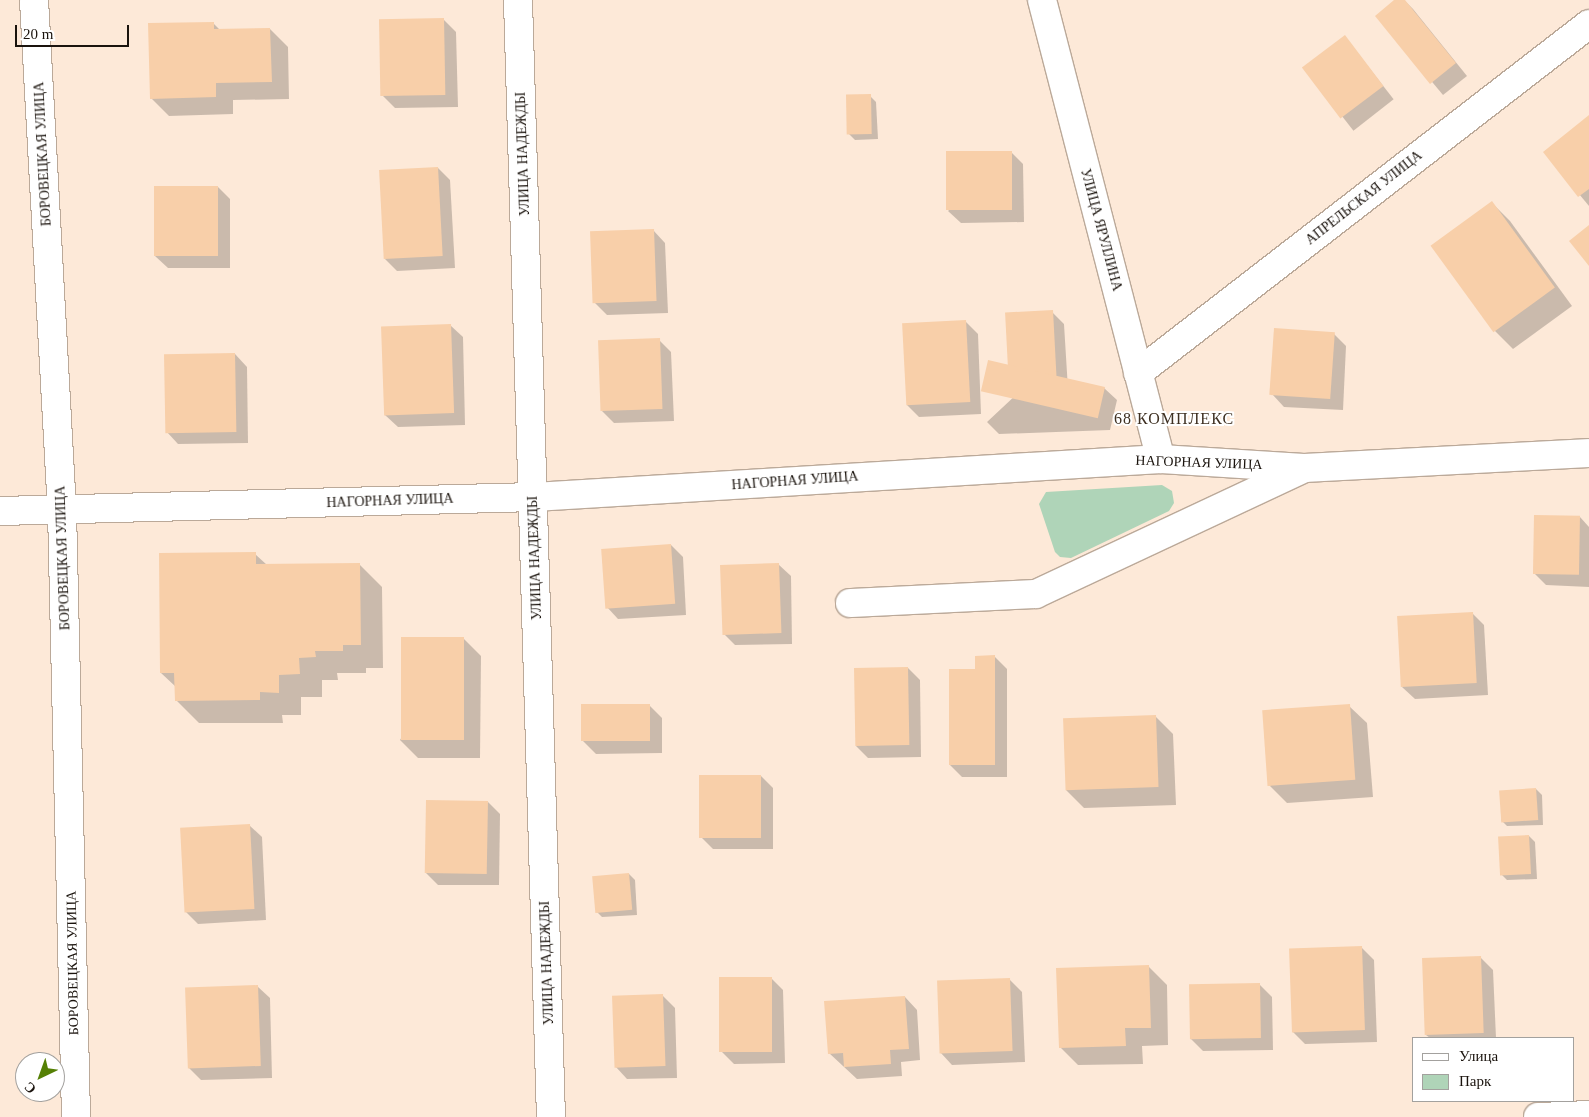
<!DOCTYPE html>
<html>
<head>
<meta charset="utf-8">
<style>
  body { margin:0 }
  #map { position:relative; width:1589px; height:1117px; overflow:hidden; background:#fde9d8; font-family:Georgia,serif }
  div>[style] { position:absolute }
  .green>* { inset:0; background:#afd4b8 }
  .shadow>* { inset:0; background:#0003; transform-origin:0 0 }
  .building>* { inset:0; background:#f8cfa9; transform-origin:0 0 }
  .roads { filter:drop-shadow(1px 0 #bba999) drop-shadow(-1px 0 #bba999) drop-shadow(0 1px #bba999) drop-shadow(0 -1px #bba999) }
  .minor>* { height:28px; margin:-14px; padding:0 14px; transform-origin:14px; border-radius:14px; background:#fff }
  span { translate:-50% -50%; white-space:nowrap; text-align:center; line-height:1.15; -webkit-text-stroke:4px #fff; paint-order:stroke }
  .street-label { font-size:14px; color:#1a130d }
  .quarter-label { font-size:16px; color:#3e3022; letter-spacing:1px }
  .legend { position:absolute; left:1412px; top:1037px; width:162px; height:65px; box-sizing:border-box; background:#fff; border:1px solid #a3a19e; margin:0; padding:6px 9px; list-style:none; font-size:15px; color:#1a130d }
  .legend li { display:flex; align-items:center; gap:10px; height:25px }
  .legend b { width:25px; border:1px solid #a3a19e }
  .north { position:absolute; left:15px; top:1052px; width:50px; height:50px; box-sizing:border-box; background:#fff; border:1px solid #a3a19e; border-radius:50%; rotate:222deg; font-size:14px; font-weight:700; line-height:20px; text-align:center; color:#1a130d }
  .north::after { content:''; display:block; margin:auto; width:18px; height:22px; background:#558005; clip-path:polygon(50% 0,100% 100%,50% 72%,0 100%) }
  .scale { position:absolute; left:15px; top:25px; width:114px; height:22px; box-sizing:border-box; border:2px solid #1a130d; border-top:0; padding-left:6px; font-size:15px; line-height:18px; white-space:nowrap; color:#1a130d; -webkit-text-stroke:4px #fff; paint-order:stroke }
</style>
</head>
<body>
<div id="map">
  <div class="green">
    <div style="clip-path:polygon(1162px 485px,1172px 491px,1174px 503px,1169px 511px,1071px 558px,1060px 557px,1055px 552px,1039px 504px,1046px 492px)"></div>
  </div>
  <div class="shadow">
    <div style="clip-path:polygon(1396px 0,1404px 0,1413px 9px,1467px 76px,1443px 95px,1377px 16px)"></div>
    <div style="clip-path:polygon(443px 19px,456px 32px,458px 107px,395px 108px,383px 96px)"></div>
    <div style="clip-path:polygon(213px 23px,221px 31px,270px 29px,288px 47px,289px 99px,233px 100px,233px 114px,169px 116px,151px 98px)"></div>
    <div style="left:1345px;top:37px;width:79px;height:51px;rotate:52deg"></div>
    <div style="clip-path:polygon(870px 96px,876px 102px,878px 139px,855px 140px,849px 134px)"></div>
    <div style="clip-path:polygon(1589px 117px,1589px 206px,1544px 152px)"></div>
    <div style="clip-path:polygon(1011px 152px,1023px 164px,1024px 222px,961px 223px,948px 211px)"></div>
    <div style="clip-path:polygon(438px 168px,450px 180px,455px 268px,397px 271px,385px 259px)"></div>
    <div style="clip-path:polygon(218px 187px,230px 199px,230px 268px,168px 268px,155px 256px)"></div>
    <div style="clip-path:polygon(1492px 203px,1510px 221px,1572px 306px,1513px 349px,1495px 331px,1433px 247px)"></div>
    <div style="clip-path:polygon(653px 230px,665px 243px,668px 313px,607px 315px,595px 303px)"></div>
    <div style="clip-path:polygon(1052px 312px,1064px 324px,1068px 389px,1104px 388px,1117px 400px,1110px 430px,999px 434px,987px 422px,1020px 391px,1010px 381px)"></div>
    <div style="clip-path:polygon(965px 321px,978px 334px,981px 414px,919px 417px,907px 405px)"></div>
    <div style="clip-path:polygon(450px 325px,463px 337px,465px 425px,398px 427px,385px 415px)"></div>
    <div style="clip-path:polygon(1334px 334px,1346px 346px,1343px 410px,1284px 407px,1272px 394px)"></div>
    <div style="clip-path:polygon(659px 340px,671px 352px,674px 421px,614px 423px,602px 411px)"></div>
    <div style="clip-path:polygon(235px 354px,247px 367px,248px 443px,178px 444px,166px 431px)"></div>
    <div style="clip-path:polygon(1580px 517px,1589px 527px,1589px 587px,1546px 585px,1534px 573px)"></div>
    <div style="clip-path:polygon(671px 545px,683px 557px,686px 615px,618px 619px,606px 606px)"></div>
    <div style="clip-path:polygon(255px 554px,267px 565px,359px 564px,382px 587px,383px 668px,366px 668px,366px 673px,337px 673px,338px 680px,322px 680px,322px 697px,301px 697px,301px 715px,282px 715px,283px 723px,199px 723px,176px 700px,176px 687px,161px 673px)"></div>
    <div style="clip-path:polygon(778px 564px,791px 576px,792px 644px,735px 645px,723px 633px)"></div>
    <div style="clip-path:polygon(1472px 613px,1484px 625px,1488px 695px,1415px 699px,1402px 687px)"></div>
    <div style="clip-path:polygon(463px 638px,481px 656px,480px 758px,418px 758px,400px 740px)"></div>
    <div style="clip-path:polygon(995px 657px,1007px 669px,1007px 777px,962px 777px,950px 765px,976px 670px)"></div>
    <div style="clip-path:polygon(908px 668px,920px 680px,921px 757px,868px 758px,856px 746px)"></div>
    <div style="clip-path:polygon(649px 705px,662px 718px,662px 753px,596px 754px,583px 741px)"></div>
    <div style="clip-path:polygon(1349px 706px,1367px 723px,1373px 797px,1287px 803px,1269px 785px)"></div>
    <div style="clip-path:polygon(1155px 716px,1173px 734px,1176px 805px,1084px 808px,1066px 790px)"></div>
    <div style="clip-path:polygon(761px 776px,773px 788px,773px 849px,713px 849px,701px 837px)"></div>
    <div style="clip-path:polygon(1536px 789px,1542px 795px,1543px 825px,1507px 826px,1501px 820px)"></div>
    <div style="clip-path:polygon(488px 802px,500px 814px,499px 885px,438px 885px,426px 873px)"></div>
    <div style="clip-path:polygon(249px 825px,262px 837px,266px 920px,198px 924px,186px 912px)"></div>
    <div style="clip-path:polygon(1529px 836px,1535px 842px,1537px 879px,1507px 880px,1501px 874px)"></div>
    <div style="clip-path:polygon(629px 874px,635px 880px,637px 915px,602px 917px,596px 911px)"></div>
    <div style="clip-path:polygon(1362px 948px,1374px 960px,1377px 1042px,1305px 1044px,1293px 1032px)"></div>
    <div style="clip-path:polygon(1481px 958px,1493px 970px,1496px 1038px,1430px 1038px,1426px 1035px)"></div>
    <div style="clip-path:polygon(1149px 967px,1167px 985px,1168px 1045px,1142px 1046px,1143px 1064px,1078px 1065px,1060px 1047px)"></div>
    <div style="clip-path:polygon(771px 978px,783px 990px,785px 1063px,734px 1064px,722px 1052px)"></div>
    <div style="clip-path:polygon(1010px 980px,1022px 992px,1025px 1062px,952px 1065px,940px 1052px)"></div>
    <div style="clip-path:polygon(1260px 985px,1272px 997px,1273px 1050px,1203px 1051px,1191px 1039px)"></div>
    <div style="clip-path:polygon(257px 986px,270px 998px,272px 1078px,201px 1080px,189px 1068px)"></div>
    <div style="clip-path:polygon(663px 996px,675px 1008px,677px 1078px,627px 1079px,615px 1066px)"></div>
    <div style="clip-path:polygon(905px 997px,917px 1010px,920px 1060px,901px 1062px,902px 1076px,857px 1079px,829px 1053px)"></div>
  </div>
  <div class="building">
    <div style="clip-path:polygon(1394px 0,1405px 0,1456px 63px,1430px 84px,1375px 16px)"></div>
    <div style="left:444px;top:18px;width:77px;height:65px;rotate:89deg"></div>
    <div style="clip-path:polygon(214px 22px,214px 29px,270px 28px,272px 82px,216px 83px,216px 97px,150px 99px,148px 23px)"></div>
    <div style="left:1345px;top:35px;width:64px;height:54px;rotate:53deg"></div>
    <div style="left:871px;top:94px;width:40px;height:25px;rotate:89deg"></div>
    <div style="clip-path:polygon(1589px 115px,1589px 189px,1578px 197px,1543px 152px)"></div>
    <div style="left:1012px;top:151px;width:59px;height:66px;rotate:90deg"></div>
    <div style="left:438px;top:167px;width:89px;height:59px;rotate:87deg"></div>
    <div style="left:154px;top:186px;width:64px;height:70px"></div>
    <div style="left:1492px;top:201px;width:107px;height:76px;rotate:54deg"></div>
    <div style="clip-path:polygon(1589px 225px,1589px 266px,1569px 241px)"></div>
    <div style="left:654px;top:229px;width:72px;height:64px;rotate:88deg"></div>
    <div style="left:1053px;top:310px;width:69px;height:48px;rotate:87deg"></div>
    <div style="left:966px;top:320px;width:82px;height:64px;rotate:87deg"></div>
    <div style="left:451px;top:324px;width:89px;height:70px;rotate:88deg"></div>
    <div style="left:1274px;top:328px;width:61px;height:67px;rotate:4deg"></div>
    <div style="left:660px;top:338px;width:71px;height:62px;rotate:88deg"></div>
    <div style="left:235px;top:353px;width:79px;height:71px;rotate:89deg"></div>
    <div style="left:1105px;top:387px;width:32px;height:120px;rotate:103deg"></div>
    <div style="left:1534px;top:515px;width:46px;height:59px;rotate:1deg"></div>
    <div style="left:671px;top:544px;width:60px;height:70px;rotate:86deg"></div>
    <div style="clip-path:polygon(256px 552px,256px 564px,360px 563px,361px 645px,343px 645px,343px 651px,315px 651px,316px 657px,299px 658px,300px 674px,279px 675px,279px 693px,260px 692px,260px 700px,175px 701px,174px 673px,160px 673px,159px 553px)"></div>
    <div style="left:779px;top:563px;width:70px;height:59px;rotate:88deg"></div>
    <div style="left:1473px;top:612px;width:71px;height:76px;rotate:87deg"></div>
    <div style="left:401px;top:637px;width:63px;height:103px"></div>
    <div style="clip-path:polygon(995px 655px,995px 765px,949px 765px,949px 669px,975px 669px,975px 656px)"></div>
    <div style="left:908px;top:667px;width:78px;height:54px;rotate:89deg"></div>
    <div style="left:650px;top:704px;width:37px;height:69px;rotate:90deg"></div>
    <div style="left:1350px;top:704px;width:76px;height:88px;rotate:86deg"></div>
    <div style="left:1156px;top:715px;width:72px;height:93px;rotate:88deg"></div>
    <div style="left:699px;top:775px;width:62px;height:63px"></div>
    <div style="left:1536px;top:788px;width:32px;height:37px;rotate:86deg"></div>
    <div style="left:426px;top:800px;width:62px;height:73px;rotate:1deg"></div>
    <div style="left:250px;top:824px;width:85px;height:70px;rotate:87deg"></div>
    <div style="left:1529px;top:835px;width:39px;height:31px;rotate:87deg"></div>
    <div style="left:629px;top:873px;width:37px;height:37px;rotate:85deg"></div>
    <div style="left:1362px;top:946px;width:84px;height:73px;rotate:88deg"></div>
    <div style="left:1481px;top:956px;width:77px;height:59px;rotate:88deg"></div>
    <div style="clip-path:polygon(1149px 965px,1151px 1028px,1125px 1028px,1126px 1046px,1059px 1048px,1056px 968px)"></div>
    <div style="left:719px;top:977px;width:53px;height:75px"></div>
    <div style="left:1010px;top:978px;width:73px;height:73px;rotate:88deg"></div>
    <div style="left:1260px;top:983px;width:55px;height:71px;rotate:89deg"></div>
    <div style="left:258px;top:985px;width:81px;height:73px;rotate:88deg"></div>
    <div style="left:663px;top:994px;width:72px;height:51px;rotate:88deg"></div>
    <div style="clip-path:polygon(905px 996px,909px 1049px,890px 1050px,891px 1064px,844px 1067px,843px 1053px,828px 1054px,824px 1001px)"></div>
  </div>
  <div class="roads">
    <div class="minor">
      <div style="left:34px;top:0;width:511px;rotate:86.86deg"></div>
      <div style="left:62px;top:510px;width:607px;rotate:88.68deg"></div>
      <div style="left:518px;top:0;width:1117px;rotate:88.31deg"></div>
      <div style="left:1042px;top:0;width:474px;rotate:75.5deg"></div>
      <div style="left:1138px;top:373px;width:570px;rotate:-37.73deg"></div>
      <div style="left:0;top:511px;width:534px;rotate:-1.5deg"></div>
      <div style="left:534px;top:497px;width:628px;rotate:-3.47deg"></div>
      <div style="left:1161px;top:459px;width:143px;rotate:3.6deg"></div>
      <div style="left:1304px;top:468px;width:285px;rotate:-3deg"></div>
      <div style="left:850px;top:603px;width:186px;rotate:-2.8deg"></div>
      <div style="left:1036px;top:594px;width:295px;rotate:-25.1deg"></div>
      <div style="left:1538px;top:1117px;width:51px;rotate:-2.2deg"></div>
    </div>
  </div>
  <div class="street-label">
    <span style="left:43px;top:154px;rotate:-93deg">БОРОВЕЦКАЯ УЛИЦА</span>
    <span style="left:523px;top:154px;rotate:-92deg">УЛИЦА НАДЕЖДЫ</span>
    <span style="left:1364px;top:198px;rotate:-38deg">АПРЕЛЬСКАЯ УЛИЦА</span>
    <span style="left:1101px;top:230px;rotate:75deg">УЛИЦА ЯРУЛЛИНА</span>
    <span style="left:1199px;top:463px;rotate:2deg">НАГОРНАЯ УЛИЦА</span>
    <span style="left:795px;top:481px;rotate:-4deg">НАГОРНАЯ УЛИЦА</span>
    <span style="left:390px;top:501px;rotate:-2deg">НАГОРНАЯ УЛИЦА</span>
    <span style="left:63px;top:558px;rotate:-92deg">БОРОВЕЦКАЯ УЛИЦА</span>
    <span style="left:535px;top:558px;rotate:-92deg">УЛИЦА НАДЕЖДЫ</span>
    <span style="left:73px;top:963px;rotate:-91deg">БОРОВЕЦКАЯ УЛИЦА</span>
    <span style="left:547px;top:963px;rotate:-92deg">УЛИЦА НАДЕЖДЫ</span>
  </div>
  <div class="quarter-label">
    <span style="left:1174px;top:419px">68 КОМПЛЕКС</span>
  </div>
  <ul class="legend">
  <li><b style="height:6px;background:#fff"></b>Улица</li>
  <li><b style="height:14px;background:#afd4b8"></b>Парк</li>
  </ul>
  <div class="north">С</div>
  <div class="scale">20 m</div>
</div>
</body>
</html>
